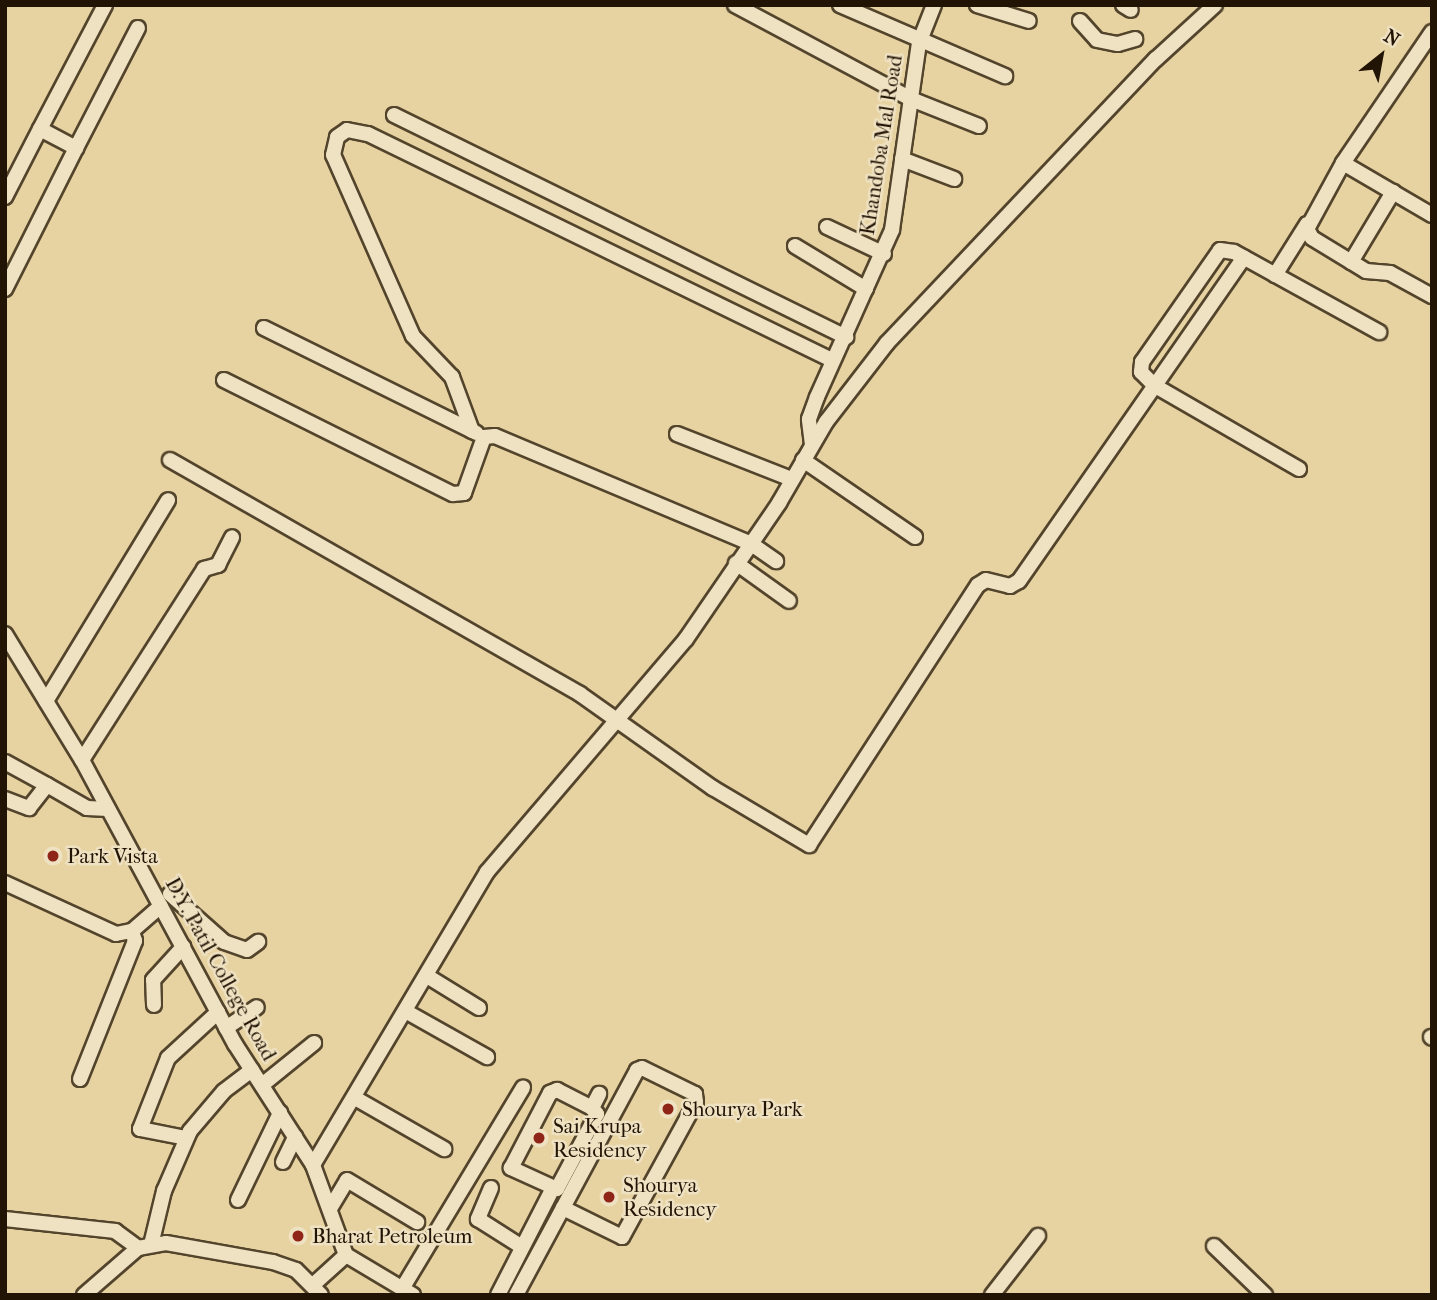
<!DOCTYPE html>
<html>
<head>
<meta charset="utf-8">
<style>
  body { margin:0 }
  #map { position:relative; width:1437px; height:1300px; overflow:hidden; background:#e7d2a1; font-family:"IM FELL French Canon",serif }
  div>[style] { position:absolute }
  .roads { filter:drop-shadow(2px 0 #53442c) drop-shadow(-2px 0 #53442c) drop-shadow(0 2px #53442c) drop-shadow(0 -2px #53442c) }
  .minor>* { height:14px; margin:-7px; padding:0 7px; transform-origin:7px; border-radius:7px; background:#efe2c2 }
  .dots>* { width:19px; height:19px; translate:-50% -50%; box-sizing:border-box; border:4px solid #efe2c2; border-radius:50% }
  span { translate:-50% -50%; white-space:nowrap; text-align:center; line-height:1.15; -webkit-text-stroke:5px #efe2c2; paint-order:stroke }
  .street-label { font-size:21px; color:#221405 }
  .poi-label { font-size:21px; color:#221405 }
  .left { translate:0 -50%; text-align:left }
  .frame { position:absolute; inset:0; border:7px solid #221405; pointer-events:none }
  .north { position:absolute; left:1346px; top:21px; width:70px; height:70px; -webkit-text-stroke:5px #efe2c2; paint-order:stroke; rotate:31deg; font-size:19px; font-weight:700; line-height:28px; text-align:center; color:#221405 }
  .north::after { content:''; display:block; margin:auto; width:24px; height:32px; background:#221405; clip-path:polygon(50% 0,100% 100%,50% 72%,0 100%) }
</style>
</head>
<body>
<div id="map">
  <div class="roads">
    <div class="minor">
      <div style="left:735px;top:5px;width:200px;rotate:28.1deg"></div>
      <div style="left:911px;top:99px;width:73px;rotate:21.7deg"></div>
      <div style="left:840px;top:5px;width:180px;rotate:23.3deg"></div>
      <div style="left:977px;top:5px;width:54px;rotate:17.1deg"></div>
      <div style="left:1123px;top:5px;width:9px;rotate:32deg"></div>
      <div style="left:1080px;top:21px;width:25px;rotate:48deg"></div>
      <div style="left:1097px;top:40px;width:21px;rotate:11deg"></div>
      <div style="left:1118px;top:44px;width:18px;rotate:-16deg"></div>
      <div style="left:1432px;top:32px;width:158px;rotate:124.2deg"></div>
      <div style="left:1343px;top:163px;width:75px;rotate:118.6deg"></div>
      <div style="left:1307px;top:229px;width:10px;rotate:61deg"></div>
      <div style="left:1312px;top:238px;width:63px;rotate:31.4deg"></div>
      <div style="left:1366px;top:271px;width:24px;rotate:5deg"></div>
      <div style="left:1390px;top:273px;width:48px;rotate:28.7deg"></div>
      <div style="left:394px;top:115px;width:504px;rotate:26.16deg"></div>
      <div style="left:40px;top:129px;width:140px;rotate:-62.3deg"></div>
      <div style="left:76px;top:148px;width:135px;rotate:-62.7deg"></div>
      <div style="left:902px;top:159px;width:56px;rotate:21deg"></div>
      <div style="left:1343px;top:163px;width:103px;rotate:30.3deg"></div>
      <div style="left:5px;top:197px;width:76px;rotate:-62.8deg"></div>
      <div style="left:40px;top:129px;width:41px;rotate:27.8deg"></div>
      <div style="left:76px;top:148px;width:158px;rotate:116.7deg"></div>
      <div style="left:827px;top:227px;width:63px;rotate:25.3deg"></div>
      <div style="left:795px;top:246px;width:83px;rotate:31.2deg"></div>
      <div style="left:1351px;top:262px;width:82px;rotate:-59deg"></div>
      <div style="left:1275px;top:275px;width:60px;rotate:-57.9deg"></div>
      <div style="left:264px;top:328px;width:237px;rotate:26.3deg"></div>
      <div style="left:224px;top:380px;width:256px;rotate:26.5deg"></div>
      <div style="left:453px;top:494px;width:11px;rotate:-5deg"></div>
      <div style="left:464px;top:493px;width:59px;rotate:-70.3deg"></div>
      <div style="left:484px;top:437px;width:11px;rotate:-5deg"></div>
      <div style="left:495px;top:436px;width:277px;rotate:22.8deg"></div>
      <div style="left:750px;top:543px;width:32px;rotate:35deg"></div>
      <div style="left:472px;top:431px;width:58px;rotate:-110.3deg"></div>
      <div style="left:452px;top:377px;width:57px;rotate:-133.6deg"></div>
      <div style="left:413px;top:336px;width:198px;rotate:-113.8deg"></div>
      <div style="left:333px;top:155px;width:18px;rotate:-77deg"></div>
      <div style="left:337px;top:137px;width:12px;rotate:-35deg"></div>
      <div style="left:347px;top:130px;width:21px;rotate:11deg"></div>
      <div style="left:368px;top:134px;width:516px;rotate:25.97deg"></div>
      <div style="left:677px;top:434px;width:123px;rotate:21.5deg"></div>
      <div style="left:812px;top:445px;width:26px;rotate:-97deg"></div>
      <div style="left:809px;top:419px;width:23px;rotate:-70deg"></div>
      <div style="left:817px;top:397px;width:183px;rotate:-65.8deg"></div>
      <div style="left:892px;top:230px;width:189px;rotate:-81.8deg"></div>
      <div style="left:919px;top:43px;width:41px;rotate:-68.5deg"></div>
      <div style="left:170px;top:460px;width:472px;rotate:29.7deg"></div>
      <div style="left:580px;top:694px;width:163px;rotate:35.3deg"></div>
      <div style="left:713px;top:788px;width:112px;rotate:30.7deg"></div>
      <div style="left:809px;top:845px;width:310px;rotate:-57deg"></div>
      <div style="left:978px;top:585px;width:9px;rotate:-32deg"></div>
      <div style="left:986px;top:580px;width:25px;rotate:14deg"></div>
      <div style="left:1010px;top:586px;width:10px;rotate:-29deg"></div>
      <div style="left:1019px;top:581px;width:394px;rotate:-55.2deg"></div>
      <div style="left:803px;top:460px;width:136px;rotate:34.5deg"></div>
      <div style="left:1299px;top:469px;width:166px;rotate:-150deg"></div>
      <div style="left:1155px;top:386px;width:20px;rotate:-135deg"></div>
      <div style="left:1141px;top:372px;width:10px;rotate:-84deg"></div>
      <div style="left:1142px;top:362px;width:136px;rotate:-55.1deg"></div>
      <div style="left:1220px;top:250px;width:14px;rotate:8deg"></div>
      <div style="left:1234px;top:252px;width:166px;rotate:28.9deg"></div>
      <div style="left:736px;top:563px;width:65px;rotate:35.6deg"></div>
      <div style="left:5px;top:634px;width:148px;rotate:58.6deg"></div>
      <div style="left:82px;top:760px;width:323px;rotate:61.7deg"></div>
      <div style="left:235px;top:1044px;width:144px;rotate:57.2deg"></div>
      <div style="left:313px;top:1165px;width:96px;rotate:69.9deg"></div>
      <div style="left:346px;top:1255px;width:43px;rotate:137.8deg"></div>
      <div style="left:46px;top:701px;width:235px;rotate:-58.7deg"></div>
      <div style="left:82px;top:760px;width:227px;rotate:-57.4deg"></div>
      <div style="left:204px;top:569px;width:15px;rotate:-16deg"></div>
      <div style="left:218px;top:565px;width:31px;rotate:-63deg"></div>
      <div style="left:5px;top:762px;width:48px;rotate:28.7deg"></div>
      <div style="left:5px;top:799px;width:26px;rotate:21deg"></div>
      <div style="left:29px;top:808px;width:29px;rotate:-52deg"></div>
      <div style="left:47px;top:785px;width:46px;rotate:29.9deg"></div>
      <div style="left:87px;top:808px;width:21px;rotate:3deg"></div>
      <div style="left:5px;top:883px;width:122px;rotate:24.7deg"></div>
      <div style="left:116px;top:934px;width:16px;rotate:-11deg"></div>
      <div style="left:132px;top:931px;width:38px;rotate:-41deg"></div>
      <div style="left:170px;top:894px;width:72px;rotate:41.6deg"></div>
      <div style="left:224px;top:942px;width:24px;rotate:19deg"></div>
      <div style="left:247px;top:950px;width:14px;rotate:-36deg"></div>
      <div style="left:427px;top:976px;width:61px;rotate:31.6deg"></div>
      <div style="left:154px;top:1005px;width:25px;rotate:-92deg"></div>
      <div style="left:153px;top:980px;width:45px;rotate:-47.7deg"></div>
      <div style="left:407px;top:1012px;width:92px;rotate:29.4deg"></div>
      <div style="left:226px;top:1028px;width:37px;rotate:-34deg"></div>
      <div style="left:1431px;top:1037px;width:1px;rotate:45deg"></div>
      <div style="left:80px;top:1079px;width:149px;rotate:-68.3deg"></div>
      <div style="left:135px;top:941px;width:10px;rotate:-107deg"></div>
      <div style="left:262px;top:1085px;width:67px;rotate:-38.9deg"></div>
      <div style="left:355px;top:1098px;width:103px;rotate:29.8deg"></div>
      <div style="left:592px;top:1108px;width:8px;rotate:50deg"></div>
      <div style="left:597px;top:1114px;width:85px;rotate:118.1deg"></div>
      <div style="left:557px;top:1189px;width:51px;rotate:-155.5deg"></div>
      <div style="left:511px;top:1168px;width:85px;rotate:-62.5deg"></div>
      <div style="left:550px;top:1093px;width:8px;rotate:-23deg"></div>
      <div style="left:557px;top:1090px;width:39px;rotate:27deg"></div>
      <div style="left:592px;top:1108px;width:16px;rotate:-63deg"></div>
      <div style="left:186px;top:1138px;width:47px;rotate:-168.9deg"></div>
      <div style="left:140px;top:1129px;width:76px;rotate:-68.5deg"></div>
      <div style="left:168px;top:1058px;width:68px;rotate:-42.6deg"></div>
      <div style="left:283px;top:1162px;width:28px;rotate:-64deg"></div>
      <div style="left:313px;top:1165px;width:341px;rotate:-59.3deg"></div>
      <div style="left:487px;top:872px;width:306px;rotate:-49.5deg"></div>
      <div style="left:686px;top:639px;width:165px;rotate:-55.6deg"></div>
      <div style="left:779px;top:503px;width:94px;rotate:-59.9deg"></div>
      <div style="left:826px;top:422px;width:100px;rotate:-52.3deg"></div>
      <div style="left:887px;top:343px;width:391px;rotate:-46.6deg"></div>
      <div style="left:1156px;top:59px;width:80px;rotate:-42.5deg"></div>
      <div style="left:491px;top:1188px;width:34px;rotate:113deg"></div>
      <div style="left:478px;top:1219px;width:52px;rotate:32.5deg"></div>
      <div style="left:238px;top:1200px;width:97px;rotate:-64.2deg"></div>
      <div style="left:331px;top:1207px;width:31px;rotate:-59deg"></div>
      <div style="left:347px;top:1180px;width:82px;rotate:31deg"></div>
      <div style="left:5px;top:1219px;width:111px;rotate:6.2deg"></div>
      <div style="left:115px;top:1231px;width:29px;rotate:36deg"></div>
      <div style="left:151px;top:1245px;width:56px;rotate:-76.5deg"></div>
      <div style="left:164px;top:1191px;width:65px;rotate:-66.6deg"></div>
      <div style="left:190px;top:1131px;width:52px;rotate:-49.6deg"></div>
      <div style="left:224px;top:1091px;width:35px;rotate:-37deg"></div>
      <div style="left:1214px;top:1246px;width:71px;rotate:43.9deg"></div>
      <div style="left:346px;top:1255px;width:78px;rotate:30.8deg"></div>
      <div style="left:402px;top:1289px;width:235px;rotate:-59deg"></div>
      <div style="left:84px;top:1295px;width:72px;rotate:-41deg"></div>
      <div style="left:138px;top:1248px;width:28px;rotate:-10deg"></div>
      <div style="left:166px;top:1243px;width:109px;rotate:10.1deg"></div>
      <div style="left:273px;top:1262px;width:24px;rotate:19deg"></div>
      <div style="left:296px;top:1270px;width:35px;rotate:45deg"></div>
      <div style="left:498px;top:1295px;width:118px;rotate:-62.8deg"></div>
      <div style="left:516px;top:1295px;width:255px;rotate:-61.7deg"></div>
      <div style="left:637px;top:1070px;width:5px;rotate:-22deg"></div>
      <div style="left:642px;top:1068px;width:59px;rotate:26.1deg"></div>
      <div style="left:695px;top:1094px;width:8px;rotate:83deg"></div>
      <div style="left:696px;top:1102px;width:154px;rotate:118.7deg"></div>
      <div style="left:622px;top:1237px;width:66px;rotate:-153.8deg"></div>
      <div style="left:992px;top:1295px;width:75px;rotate:-52.1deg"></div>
    </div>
  </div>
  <div class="dots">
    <div style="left:53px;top:856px;background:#8f2418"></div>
    <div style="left:668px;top:1109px;background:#8f2418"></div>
    <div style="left:539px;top:1138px;background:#8f2418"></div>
    <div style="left:609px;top:1197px;background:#8f2418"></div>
    <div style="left:298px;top:1236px;background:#8f2418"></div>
  </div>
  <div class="street-label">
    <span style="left:881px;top:145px;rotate:-81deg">Khandoba Mal Road</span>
    <span style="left:221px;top:969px;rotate:61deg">D.Y. Patil College Road</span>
  </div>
  <div class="poi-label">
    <span class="left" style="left:67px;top:856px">Park Vista</span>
    <span class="left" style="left:682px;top:1109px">Shourya Park</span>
    <span class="left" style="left:553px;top:1138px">Sai Krupa<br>Residency</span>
    <span class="left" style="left:623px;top:1197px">Shourya<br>Residency</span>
    <span class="left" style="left:312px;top:1236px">Bharat Petroleum</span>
  </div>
  <div class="frame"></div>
  <div class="north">N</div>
</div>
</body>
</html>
